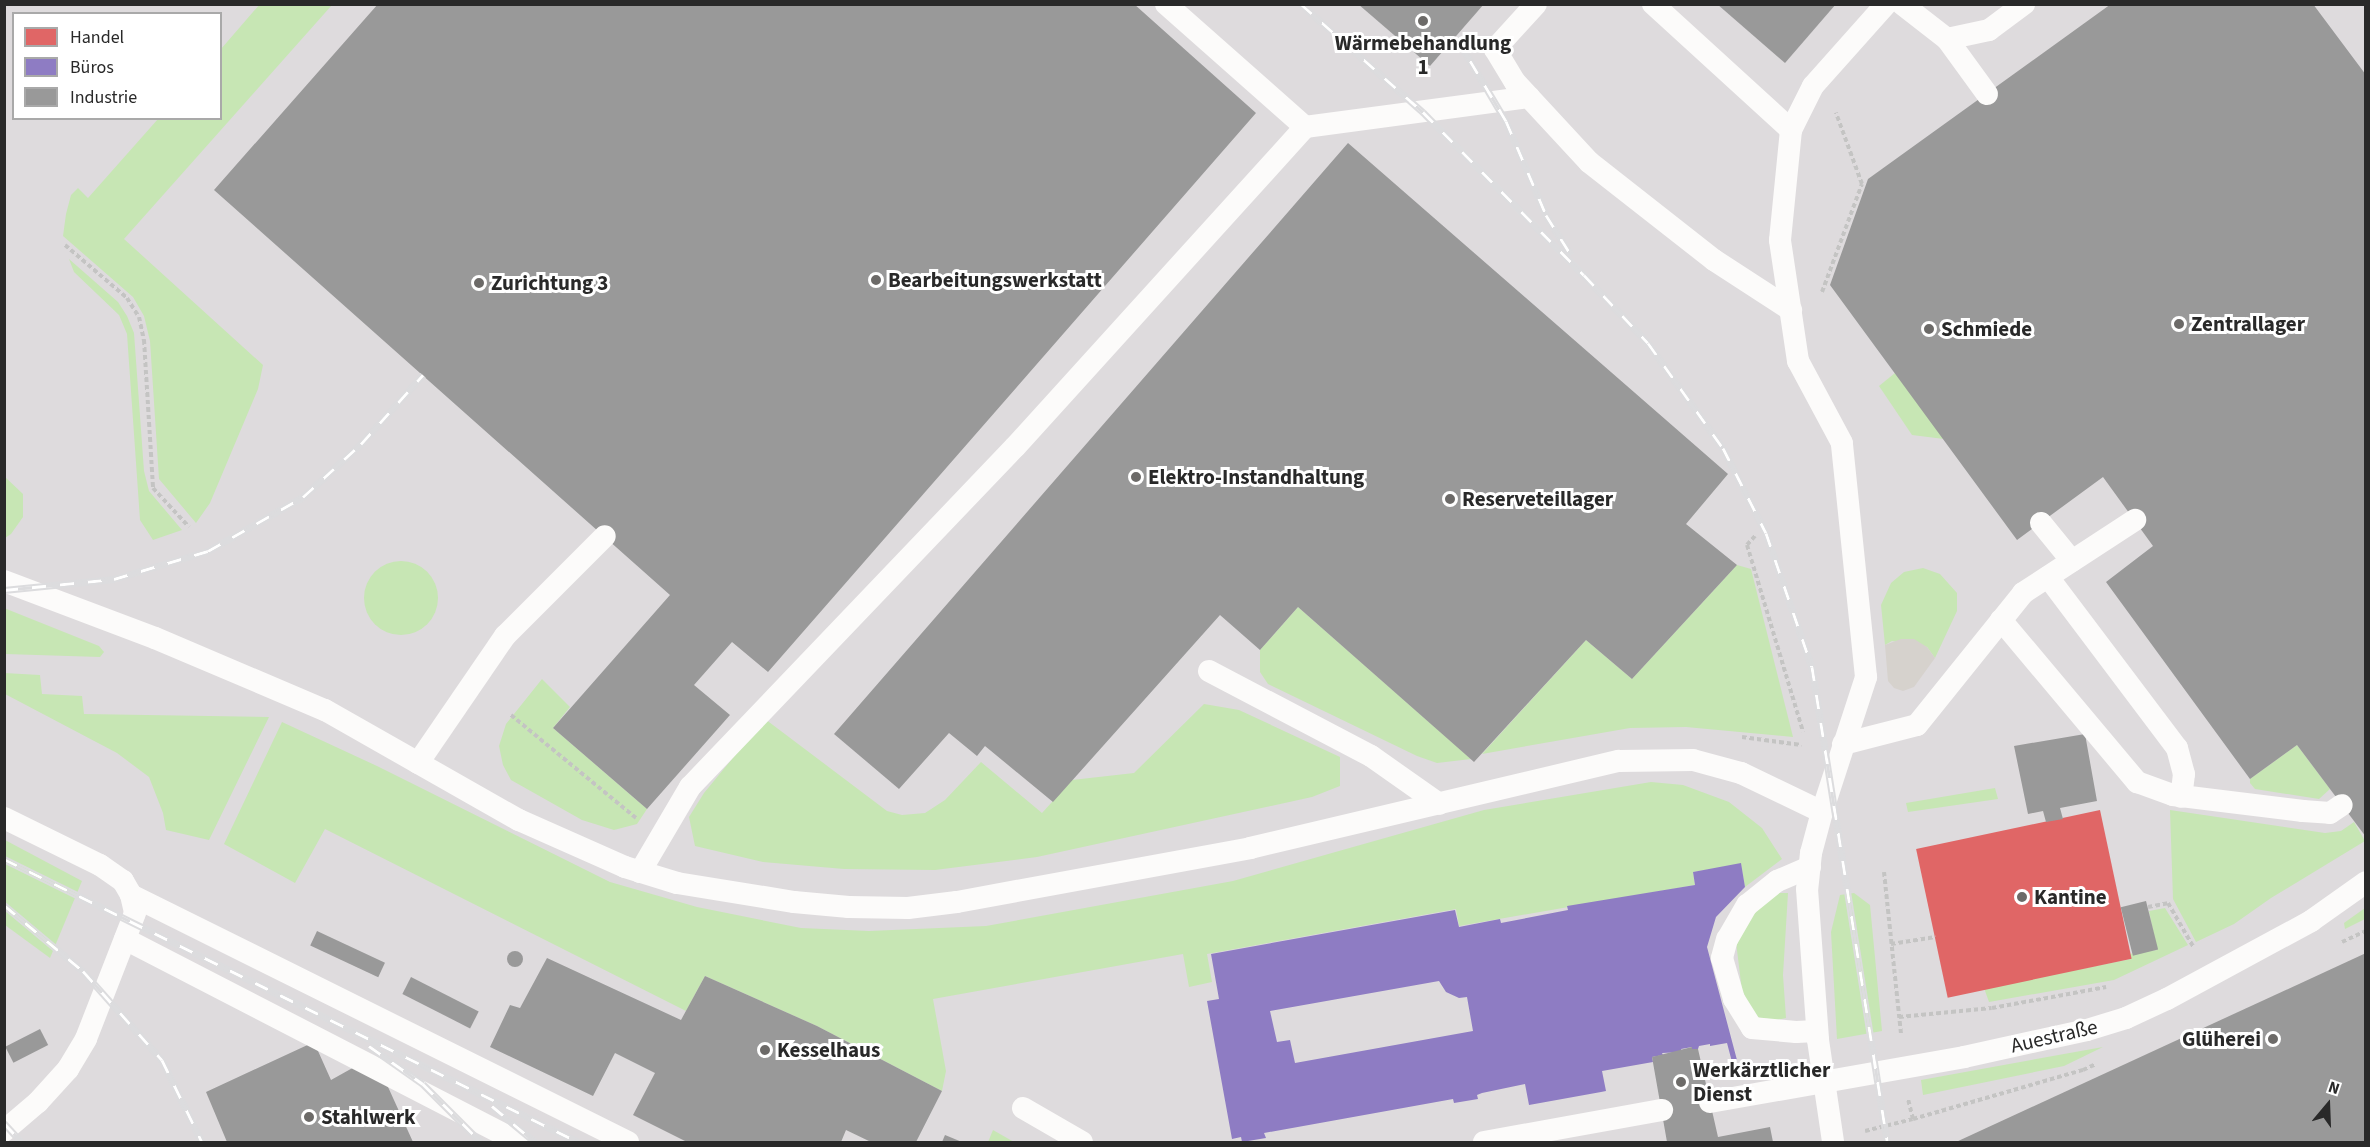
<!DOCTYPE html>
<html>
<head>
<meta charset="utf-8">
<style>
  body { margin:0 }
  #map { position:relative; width:2370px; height:1147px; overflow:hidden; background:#e8e4de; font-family:"Source Sans 3",sans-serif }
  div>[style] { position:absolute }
  .industrial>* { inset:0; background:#dedbdd }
  .green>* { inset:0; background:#c7e6b4 }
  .round { border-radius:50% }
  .plaza>* { inset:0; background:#d6d2cd }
  .shops>* { inset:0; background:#e06666; transform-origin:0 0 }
  .offices>* { inset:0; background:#8e7cc3 }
  .industry>* { inset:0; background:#999; transform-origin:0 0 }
  .path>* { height:4px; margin-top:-2px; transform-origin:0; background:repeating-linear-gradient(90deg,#c4c4c3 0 4.5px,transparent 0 7.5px) }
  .lane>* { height:22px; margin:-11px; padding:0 11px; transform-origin:11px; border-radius:11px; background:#fcfbfa }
  .rail>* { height:7px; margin-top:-3.5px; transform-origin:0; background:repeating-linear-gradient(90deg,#fff 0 14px,#dcdcde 0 28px); box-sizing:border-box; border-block:2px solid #dcdcde }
  .dots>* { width:16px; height:16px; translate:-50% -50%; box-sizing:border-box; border:3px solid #fff; border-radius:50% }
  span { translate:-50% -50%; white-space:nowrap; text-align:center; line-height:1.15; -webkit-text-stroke:6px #fff; paint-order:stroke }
  .poi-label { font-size:21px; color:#292929; font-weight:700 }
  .left { translate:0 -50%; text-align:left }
  .right { translate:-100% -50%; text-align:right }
  .street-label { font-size:21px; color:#292929 }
  .frame { position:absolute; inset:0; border:6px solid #292929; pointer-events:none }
  .legend { position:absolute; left:12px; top:12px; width:210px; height:108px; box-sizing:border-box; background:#fff; border:2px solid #a9a9a9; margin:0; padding:8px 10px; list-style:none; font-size:18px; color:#292929 }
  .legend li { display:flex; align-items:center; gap:12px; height:30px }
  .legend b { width:30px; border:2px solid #a9a9a9 }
  .north { position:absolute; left:2298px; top:1075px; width:60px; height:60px; -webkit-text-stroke:4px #fff; paint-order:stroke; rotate:19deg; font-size:16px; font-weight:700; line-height:24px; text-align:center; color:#292929 }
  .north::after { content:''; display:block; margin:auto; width:21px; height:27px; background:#292929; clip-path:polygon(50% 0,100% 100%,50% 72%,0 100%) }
</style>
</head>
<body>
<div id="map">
  <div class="industrial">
    <div style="clip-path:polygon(evenodd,5px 5px,2365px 5px,2365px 1142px,5px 1142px,5px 5px,14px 14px,220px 14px,220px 118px,14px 118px,14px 14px)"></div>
  </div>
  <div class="green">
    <div style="clip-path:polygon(260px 4px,332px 5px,124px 239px,263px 365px,258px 389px,210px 503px,196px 523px,159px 479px,150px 341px,144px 316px,133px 297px,63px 236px,66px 214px,71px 195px,78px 188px,88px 198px,158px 119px,220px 118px,221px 49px)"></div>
    <div style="clip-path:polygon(69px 259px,118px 302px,127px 316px,134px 333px,144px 471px,149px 491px,182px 530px,153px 540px,140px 520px,127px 334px,119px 315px,74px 272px)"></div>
    <div style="clip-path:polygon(1895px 373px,1944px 439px,1912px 435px,1879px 386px)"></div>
    <div style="clip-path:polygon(4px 476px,23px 494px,23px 517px,11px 534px,5px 538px)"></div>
    <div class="round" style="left:364px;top:561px;width:74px;height:74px"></div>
    <div style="clip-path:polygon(1737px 565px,1751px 569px,1793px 737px,1686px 727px,1630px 728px,1482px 754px,1586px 640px,1632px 679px)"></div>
    <div style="clip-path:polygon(1923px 568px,1940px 574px,1957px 593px,1957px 611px,1935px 658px,1927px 647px,1892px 641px,1885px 645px,1881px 605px,1891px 583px,1904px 572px)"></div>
    <div style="clip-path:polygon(1298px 607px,1471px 759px,1437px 763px,1417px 756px,1268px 684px,1260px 672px,1260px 650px)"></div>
    <div style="clip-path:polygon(4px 608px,99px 646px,104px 652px,100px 657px,5px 654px)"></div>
    <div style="clip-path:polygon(4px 673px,40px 675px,42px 694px,82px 696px,84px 714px,269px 717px,209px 840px,166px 830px,163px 813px,149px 777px,117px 753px,5px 694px)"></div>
    <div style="clip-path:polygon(542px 679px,570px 707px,553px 728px,647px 809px,637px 824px,614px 830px,582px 820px,511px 780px,503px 765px,499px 746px,506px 724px)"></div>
    <div style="clip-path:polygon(1204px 704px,1239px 710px,1340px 757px,1340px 786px,1312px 797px,1037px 857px,935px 870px,844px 869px,763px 862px,695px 846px,689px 817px,704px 793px,765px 719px,887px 811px,902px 815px,925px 813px,945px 800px,981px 762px,1042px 813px,1072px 780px,1134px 773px)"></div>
    <div style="clip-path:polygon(282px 722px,377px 766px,610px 882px,697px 907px,801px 928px,869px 931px,986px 926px,1233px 881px,1484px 810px,1651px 782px,1683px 785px,1729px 802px,1762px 828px,1782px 859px,1745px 887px,1741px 864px,1693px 872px,1695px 885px,1459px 926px,1456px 909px,1207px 954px,1212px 982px,1189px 987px,1183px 954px,933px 999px,946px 1071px,942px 1091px,817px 1026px,705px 976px,686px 1011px,325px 829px,295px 883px,224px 844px)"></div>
    <div style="clip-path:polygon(2297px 745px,2330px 789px,2319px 799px,2255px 789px,2250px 783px,2250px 779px)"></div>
    <div style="clip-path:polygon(1995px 788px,1998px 799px,1908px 812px,1906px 803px)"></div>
    <div style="clip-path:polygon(2170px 810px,2325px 833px,2341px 831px,2354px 822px,2365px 841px,2271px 898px,2234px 924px,2196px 942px,2173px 899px)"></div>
    <div style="clip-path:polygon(5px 840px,82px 881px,50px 958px,5px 925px)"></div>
    <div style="clip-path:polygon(1777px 893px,1788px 893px,1783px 975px,1786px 1018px,1777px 1020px,1754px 1017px,1742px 991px,1736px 942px,1749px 916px)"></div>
    <div style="clip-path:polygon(1854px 893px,1870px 905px,1882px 1031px,1837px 1039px,1831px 932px,1840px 895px)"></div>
    <div style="clip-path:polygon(2165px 908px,2188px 945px,2114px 980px,1989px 1002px,1984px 988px,2131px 959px,2129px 954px,2157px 950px,2149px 911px)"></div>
    <div style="clip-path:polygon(2365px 908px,2365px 919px,2345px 929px,2344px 923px)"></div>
    <div style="clip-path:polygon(2103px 1047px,2064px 1066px,1923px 1095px,1921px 1080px)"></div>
    <div style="clip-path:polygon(993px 1130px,1014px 1142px,988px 1142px)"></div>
  </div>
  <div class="plaza">
    <div style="clip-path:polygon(1901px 639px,1914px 639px,1927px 647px,1935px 658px,1914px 687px,1903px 691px,1894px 688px,1888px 681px,1885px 645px)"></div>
  </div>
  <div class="shops">
    <div style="left:2100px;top:810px;width:152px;height:188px;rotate:78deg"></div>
  </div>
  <div class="offices">
    <div style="clip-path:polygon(evenodd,1741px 863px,1745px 887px,1716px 917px,1707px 947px,1737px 1060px,1732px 1062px,1727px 1043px,1710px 1046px,1710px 1044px,1699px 1046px,1698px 1049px,1692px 1049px,1692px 1047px,1681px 1049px,1682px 1052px,1662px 1053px,1663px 1055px,1652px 1057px,1653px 1062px,1602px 1071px,1606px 1091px,1601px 1092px,1529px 1105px,1525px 1084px,1482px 1093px,1477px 1095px,1478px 1099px,1454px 1103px,1453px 1099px,1264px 1133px,1266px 1138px,1242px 1142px,1241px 1137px,1232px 1139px,1207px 1001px,1219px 999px,1211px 954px,1455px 910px,1459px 927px,1500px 919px,1501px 923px,1568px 910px,1567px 906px,1695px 885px,1693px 872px,1741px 863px,1439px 981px,1446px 992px,1459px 998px,1467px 997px,1473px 1031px,1295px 1063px,1290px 1040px,1277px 1042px,1270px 1011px,1439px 981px)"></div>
  </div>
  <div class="industry">
    <div style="clip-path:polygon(378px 4px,1134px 4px,1256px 113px,768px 672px,732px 642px,694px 685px,730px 715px,647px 809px,553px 728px,670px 595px,214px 190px)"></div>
    <div style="clip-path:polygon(1358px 4px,1484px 4px,1430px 66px)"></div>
    <div style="clip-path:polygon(1717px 4px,1836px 4px,1785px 63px)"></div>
    <div style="clip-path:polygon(2111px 4px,2313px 4px,2366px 75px,2366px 837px,2297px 745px,2250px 779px,2106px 582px,2153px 546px,2103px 477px,2017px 540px,1830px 285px,1868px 179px)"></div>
    <div style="clip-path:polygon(1348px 143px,1728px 474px,1686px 524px,1737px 565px,1632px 679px,1586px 640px,1474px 762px,1298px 607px,1260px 650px,1220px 615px,1053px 802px,985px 746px,977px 756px,949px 733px,899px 789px,834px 734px)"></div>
    <div style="clip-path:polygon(2085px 734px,2097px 801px,2060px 808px,2063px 819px,2046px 822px,2043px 811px,2028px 814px,2014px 746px)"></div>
    <div style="left:2146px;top:901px;width:50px;height:26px;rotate:76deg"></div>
    <div style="left:317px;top:931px;width:75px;height:16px;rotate:25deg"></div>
    <div class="round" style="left:507px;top:951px;width:16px;height:16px"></div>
    <div style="clip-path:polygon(2366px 953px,2366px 1142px,1956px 1142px)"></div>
    <div style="clip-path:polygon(547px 958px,681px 1020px,705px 976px,817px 1026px,942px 1091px,916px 1142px,871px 1142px,846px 1130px,841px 1142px,687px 1142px,633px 1115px,655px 1073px,615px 1053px,593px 1096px,490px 1047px,510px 1005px,520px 1008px)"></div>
    <div style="left:411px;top:977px;width:76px;height:19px;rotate:27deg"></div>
    <div style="left:40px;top:1029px;width:18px;height:39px;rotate:63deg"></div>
    <div style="clip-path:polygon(314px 1042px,331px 1080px,374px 1056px,413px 1142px,227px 1142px,206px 1092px)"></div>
    <div style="clip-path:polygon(1692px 1047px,1692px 1049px,1698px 1049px,1718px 1137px,1770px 1127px,1773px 1142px,1667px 1142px,1652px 1057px)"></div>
    <div style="clip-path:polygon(945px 1135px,962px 1142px,942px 1142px)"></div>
  </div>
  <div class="path">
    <div style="left:65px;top:245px;width:82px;rotate:40.5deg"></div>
    <div style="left:127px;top:298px;width:22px;rotate:58deg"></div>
    <div style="left:139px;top:317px;width:24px;rotate:78deg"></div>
    <div style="left:144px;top:340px;width:148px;rotate:86.5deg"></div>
    <div style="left:153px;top:488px;width:53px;rotate:47.3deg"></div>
    <div style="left:1822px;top:292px;width:115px;rotate:-69.7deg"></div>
    <div style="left:1862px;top:184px;width:76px;rotate:-110.1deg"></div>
    <div style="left:1755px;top:536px;width:12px;rotate:132deg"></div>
    <div style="left:1747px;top:545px;width:195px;rotate:73.3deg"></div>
    <div style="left:511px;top:715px;width:162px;rotate:39.5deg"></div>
    <div style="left:1742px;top:737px;width:60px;rotate:7.7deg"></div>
    <div style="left:1884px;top:872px;width:164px;rotate:84deg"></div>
    <div style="left:2148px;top:907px;width:20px;rotate:-11deg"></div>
    <div style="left:2168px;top:903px;width:52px;rotate:60deg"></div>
    <div style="left:2342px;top:942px;width:26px;rotate:-25deg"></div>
    <div style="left:1891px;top:944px;width:45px;rotate:-9deg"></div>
    <div style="left:1899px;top:1017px;width:93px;rotate:-5.5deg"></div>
    <div style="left:1992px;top:1008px;width:116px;rotate:-10.4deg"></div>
    <div style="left:1913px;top:1119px;width:177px;rotate:-16.1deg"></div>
    <div style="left:2083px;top:1070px;width:14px;rotate:-25deg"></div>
    <div style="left:1865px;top:1131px;width:49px;rotate:-14deg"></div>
    <div style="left:1913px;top:1119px;width:21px;rotate:-104deg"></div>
  </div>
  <div class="lane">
    <div style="left:1166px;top:4px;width:186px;rotate:41.5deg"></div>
    <div style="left:1536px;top:4px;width:61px;rotate:132.3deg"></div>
    <div style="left:1495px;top:49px;width:39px;rotate:59deg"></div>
    <div style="left:1515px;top:82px;width:109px;rotate:47.2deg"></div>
    <div style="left:1589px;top:162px;width:159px;rotate:38.1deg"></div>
    <div style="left:1714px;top:260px;width:92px;rotate:33deg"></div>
    <div style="left:1653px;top:4px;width:187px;rotate:42.4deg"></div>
    <div style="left:1902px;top:4px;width:57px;rotate:37.9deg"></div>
    <div style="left:1947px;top:39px;width:68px;rotate:54deg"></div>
    <div style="left:1947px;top:39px;width:43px;rotate:-12.1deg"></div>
    <div style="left:1989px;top:30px;width:44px;rotate:-36.6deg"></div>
    <div style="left:2041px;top:523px;width:49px;rotate:50.8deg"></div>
    <div style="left:2048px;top:577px;width:214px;rotate:53deg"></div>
    <div style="left:2177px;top:748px;width:27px;rotate:75deg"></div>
    <div style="left:2184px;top:774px;width:23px;rotate:97deg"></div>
    <div style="left:4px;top:581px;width:161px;rotate:20.7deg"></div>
    <div style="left:155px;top:638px;width:185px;rotate:23deg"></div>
    <div style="left:325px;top:710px;width:223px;rotate:29.6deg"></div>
    <div style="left:519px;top:820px;width:116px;rotate:23.9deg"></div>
    <div style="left:625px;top:867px;width:54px;rotate:17.1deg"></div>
    <div style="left:677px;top:883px;width:119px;rotate:9.2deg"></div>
    <div style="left:794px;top:902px;width:55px;rotate:5.2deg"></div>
    <div style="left:849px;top:907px;width:59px;rotate:1deg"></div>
    <div style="left:908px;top:908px;width:49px;rotate:-7deg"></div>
    <div style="left:957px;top:902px;width:298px;rotate:-10.4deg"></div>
    <div style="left:1250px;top:848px;width:379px;rotate:-13.3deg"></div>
    <div style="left:1619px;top:761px;width:74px;rotate:-0.8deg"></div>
    <div style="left:1693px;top:760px;width:50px;rotate:15.2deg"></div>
    <div style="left:1741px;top:773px;width:90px;rotate:25.7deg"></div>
    <div style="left:1822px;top:812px;width:42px;rotate:105deg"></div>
    <div style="left:1811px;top:853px;width:36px;rotate:96deg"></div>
    <div style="left:1807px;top:889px;width:151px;rotate:85.8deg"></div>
    <div style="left:1818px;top:1040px;width:103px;rotate:81.6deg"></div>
    <div style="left:2001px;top:620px;width:212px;rotate:50deg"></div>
    <div style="left:2137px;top:782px;width:38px;rotate:20deg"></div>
    <div style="left:2173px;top:795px;width:131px;rotate:7deg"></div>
    <div style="left:2303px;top:811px;width:27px;rotate:4deg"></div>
    <div style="left:2330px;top:813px;width:14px;rotate:-34deg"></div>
    <div style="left:1209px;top:671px;width:183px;rotate:27.7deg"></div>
    <div style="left:1371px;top:756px;width:83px;rotate:35.2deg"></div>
    <div style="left:1843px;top:744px;width:76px;rotate:-14.4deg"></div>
    <div style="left:1917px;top:725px;width:169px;rotate:-51.2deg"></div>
    <div style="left:2023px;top:593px;width:134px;rotate:-33.1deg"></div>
    <div style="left:418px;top:763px;width:154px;rotate:-55.6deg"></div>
    <div style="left:505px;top:636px;width:141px;rotate:-45deg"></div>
    <div style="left:1822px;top:812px;width:142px;rotate:-71.9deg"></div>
    <div style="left:1866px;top:677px;width:235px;rotate:-95.9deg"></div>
    <div style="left:1842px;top:443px;width:93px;rotate:-118.2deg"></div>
    <div style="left:1798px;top:361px;width:122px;rotate:-98.5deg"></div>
    <div style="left:1780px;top:240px;width:111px;rotate:-84.3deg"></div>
    <div style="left:1791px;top:130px;width:49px;rotate:-63.4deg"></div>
    <div style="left:1813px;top:86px;width:110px;rotate:-48.3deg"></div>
    <div style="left:4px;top:818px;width:107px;rotate:26.1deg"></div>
    <div style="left:100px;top:865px;width:28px;rotate:35deg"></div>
    <div style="left:123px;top:881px;width:16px;rotate:60deg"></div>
    <div style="left:131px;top:895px;width:18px;rotate:77deg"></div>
    <div style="left:135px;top:913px;width:135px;rotate:111.3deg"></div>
    <div style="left:86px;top:1039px;width:35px;rotate:121deg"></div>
    <div style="left:68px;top:1069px;width:45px;rotate:132.3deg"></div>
    <div style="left:38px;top:1102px;width:45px;rotate:139.5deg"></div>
    <div style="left:1810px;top:867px;width:36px;rotate:157deg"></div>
    <div style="left:1777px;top:881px;width:38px;rotate:141deg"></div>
    <div style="left:1747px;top:905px;width:39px;rotate:120deg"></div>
    <div style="left:1727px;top:939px;width:20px;rotate:105deg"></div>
    <div style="left:1722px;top:958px;width:43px;rotate:73.7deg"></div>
    <div style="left:1734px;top:999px;width:34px;rotate:58deg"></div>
    <div style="left:1752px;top:1028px;width:44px;rotate:5.2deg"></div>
    <div style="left:1796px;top:1032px;width:21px;rotate:-3deg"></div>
    <div style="left:640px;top:872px;width:99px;rotate:-59.5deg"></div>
    <div style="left:690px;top:787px;width:470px;rotate:-46.3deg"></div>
    <div style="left:1015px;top:447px;width:432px;rotate:-47.8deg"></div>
    <div style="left:1305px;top:127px;width:226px;rotate:-7.6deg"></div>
    <div style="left:131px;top:895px;width:555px;rotate:26.43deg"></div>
    <div style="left:125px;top:939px;width:442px;rotate:27.3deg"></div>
    <div style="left:1710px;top:1102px;width:258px;rotate:-10deg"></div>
    <div style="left:1964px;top:1057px;width:126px;rotate:-12.4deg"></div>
    <div style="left:2087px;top:1030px;width:41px;rotate:-17.1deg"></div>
    <div style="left:2126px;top:1018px;width:45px;rotate:-24.9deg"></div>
    <div style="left:2167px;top:999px;width:164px;rotate:-28.4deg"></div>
    <div style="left:2311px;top:921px;width:67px;rotate:-35.3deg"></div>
    <div style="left:1023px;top:1108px;width:68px;rotate:30deg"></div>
    <div style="left:1484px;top:1142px;width:181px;rotate:-10.2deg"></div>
  </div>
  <div class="rail">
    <div style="left:1301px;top:4px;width:163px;rotate:41.5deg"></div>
    <div style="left:1423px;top:112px;width:229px;rotate:45.4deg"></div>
    <div style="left:1584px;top:275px;width:93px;rotate:46.7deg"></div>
    <div style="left:1648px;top:343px;width:129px;rotate:54.5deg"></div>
    <div style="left:1723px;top:448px;width:95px;rotate:63.2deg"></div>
    <div style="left:1766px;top:533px;width:142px;rotate:71.1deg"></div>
    <div style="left:1812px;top:667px;width:481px;rotate:81deg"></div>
    <div style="left:1456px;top:37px;width:98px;rotate:59.2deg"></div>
    <div style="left:1506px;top:121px;width:102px;rotate:66.9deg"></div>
    <div style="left:1546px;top:215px;width:47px;rotate:58deg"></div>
    <div style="left:4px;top:590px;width:111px;rotate:-5.7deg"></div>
    <div style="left:114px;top:579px;width:98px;rotate:-16.6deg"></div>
    <div style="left:208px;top:551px;width:109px;rotate:-29.6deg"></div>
    <div style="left:303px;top:497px;width:79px;rotate:-42.4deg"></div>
    <div style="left:361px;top:444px;width:93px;rotate:-48.1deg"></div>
    <div style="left:4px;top:859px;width:640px;rotate:26.24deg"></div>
    <div style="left:4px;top:905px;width:103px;rotate:39.9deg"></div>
    <div style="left:83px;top:971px;width:119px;rotate:48.4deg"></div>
    <div style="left:162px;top:1060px;width:91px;rotate:64deg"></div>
    <div style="left:369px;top:1046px;width:66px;rotate:35.1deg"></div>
    <div style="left:423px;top:1084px;width:82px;rotate:45deg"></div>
    <div style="left:492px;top:1106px;width:56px;rotate:39.9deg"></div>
    <div style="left:4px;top:1123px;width:26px;rotate:47deg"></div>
  </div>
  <div class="dots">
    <div style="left:1423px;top:21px;background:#6c6a68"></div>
    <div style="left:876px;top:280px;background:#6c6a68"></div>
    <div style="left:479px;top:283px;background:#6c6a68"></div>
    <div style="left:2179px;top:324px;background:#6c6a68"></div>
    <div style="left:1929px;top:329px;background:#6c6a68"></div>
    <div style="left:1136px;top:477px;background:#6c6a68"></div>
    <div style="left:1450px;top:499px;background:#6c6a68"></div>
    <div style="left:2022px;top:897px;background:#6c6a68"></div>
    <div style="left:2273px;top:1039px;background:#6c6a68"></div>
    <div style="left:765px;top:1050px;background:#6c6a68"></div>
    <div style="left:1681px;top:1082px;background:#6c6a68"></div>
    <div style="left:309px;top:1117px;background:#6c6a68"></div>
  </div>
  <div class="poi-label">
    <span style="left:1423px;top:55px">Wärmebehandlung<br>1</span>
    <span class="left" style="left:888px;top:280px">Bearbeitungswerkstatt</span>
    <span class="left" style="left:491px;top:283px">Zurichtung 3</span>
    <span class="left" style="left:2191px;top:324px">Zentrallager</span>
    <span class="left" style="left:1941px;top:329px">Schmiede</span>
    <span class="left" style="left:1148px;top:477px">Elektro-Instandhaltung</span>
    <span class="left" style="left:1462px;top:499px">Reserveteillager</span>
    <span class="left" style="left:2034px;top:897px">Kantine</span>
    <span class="right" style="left:2261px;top:1039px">Glüherei</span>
    <span class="left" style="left:777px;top:1050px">Kesselhaus</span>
    <span class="left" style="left:1693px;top:1082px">Werkärztlicher<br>Dienst</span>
    <span class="left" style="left:321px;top:1117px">Stahlwerk</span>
  </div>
  <div class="street-label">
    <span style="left:2054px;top:1036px;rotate:-13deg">Auestraße</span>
  </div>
  <div class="frame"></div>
  <ul class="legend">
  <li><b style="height:16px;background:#e06666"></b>Handel</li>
  <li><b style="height:16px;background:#8e7cc3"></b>Büros</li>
  <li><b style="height:16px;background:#999"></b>Industrie</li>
  </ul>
  <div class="north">N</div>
</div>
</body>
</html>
